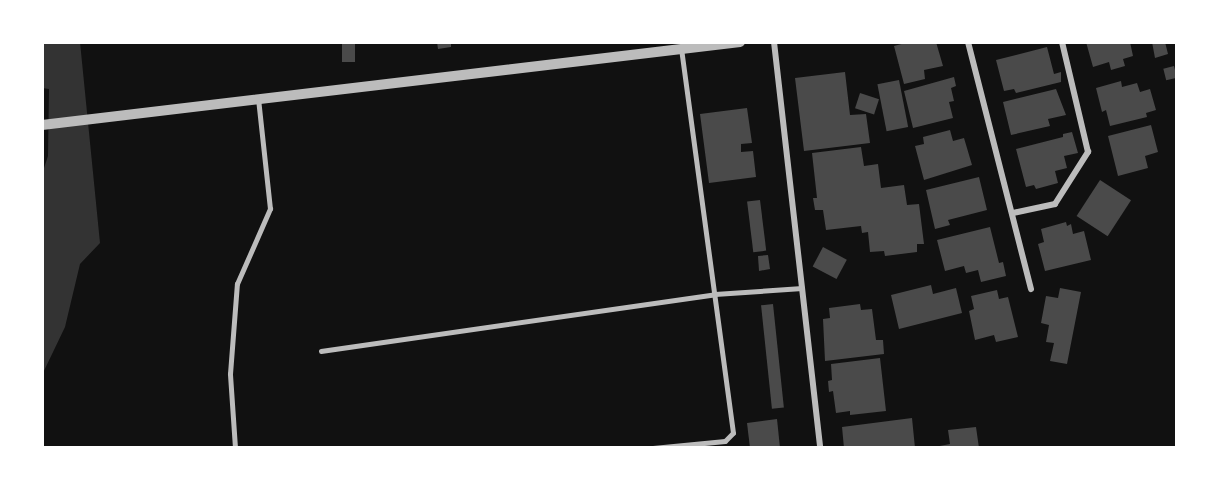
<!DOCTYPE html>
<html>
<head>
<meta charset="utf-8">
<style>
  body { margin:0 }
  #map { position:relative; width:1219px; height:490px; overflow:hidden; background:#111; font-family:Roboto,sans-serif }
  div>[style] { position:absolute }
  .water>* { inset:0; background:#333 }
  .building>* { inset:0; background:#4a4a4a; transform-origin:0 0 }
  .service>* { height:4.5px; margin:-2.25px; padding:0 2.25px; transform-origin:2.25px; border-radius:2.25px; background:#bcbcbc }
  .minor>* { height:6px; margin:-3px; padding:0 3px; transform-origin:3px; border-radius:3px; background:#bcbcbc }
  .tertiary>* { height:10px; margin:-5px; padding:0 5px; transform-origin:5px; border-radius:5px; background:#bcbcbc }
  span { translate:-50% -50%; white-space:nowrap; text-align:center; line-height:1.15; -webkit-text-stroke:4.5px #fff; paint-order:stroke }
  .frame { position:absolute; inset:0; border:44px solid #fff; pointer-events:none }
</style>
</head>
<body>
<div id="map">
  <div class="water">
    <div style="clip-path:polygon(42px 42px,80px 42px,100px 243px,80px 264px,65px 327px,42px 375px,42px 174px,48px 156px,49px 89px,42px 88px)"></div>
  </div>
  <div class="building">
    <div style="left:342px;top:42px;width:13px;height:20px"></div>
    <div style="clip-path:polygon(437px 42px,451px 42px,451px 47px,438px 49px)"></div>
    <div style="clip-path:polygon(909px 42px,936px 42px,943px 66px,924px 70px,925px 79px,904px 84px,894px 46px)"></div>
    <div style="clip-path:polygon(1086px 42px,1130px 42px,1133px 56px,1123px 59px,1125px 66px,1111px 70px,1109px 62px,1093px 67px)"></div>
    <div style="clip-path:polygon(1152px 42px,1165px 42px,1168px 54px,1155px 58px)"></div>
    <div style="clip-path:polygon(1047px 47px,1054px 74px,1061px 72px,1061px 82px,1016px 93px,1014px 89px,1004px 91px,996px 60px)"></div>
    <div style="left:1174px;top:66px;width:12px;height:11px;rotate:76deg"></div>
    <div style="clip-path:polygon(845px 72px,850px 115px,866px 114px,870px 143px,804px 151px,795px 78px)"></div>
    <div style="clip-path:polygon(954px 77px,956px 86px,951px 88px,954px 101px,949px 102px,953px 118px,913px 128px,904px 91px)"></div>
    <div style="left:899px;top:80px;width:48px;height:22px;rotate:79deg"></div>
    <div style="clip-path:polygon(1121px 81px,1122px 87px,1137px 83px,1140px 92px,1150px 89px,1156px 110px,1146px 113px,1147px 117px,1110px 126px,1106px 110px,1102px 112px,1096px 88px)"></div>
    <div style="clip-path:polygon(1056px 89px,1066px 115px,1048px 119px,1050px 126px,1011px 135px,1003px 102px)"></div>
    <div style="left:860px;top:93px;width:20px;height:16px;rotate:18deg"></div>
    <div style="clip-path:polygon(747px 108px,752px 143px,741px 144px,741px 152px,753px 151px,756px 177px,709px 183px,700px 114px)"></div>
    <div style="clip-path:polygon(1151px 125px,1158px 152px,1145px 156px,1148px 168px,1118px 176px,1108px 136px)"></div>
    <div style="clip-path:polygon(950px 130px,953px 141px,964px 138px,972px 165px,924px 180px,915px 146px,924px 144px,923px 137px)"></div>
    <div style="clip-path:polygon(1072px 132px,1078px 153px,1064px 156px,1067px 168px,1055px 171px,1058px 183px,1036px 189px,1034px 185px,1026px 187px,1016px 149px,1063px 137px,1063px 134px)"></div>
    <div style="clip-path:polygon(861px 147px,864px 166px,878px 164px,881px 188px,904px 185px,907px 205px,919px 204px,924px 244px,917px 244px,917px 252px,885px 256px,884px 251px,870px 252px,868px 232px,862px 233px,861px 226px,826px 230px,823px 210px,815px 210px,813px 198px,817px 198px,812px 153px)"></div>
    <div style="clip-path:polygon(979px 177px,987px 210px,948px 220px,950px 225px,935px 229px,926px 190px)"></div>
    <div style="left:1100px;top:180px;width:37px;height:43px;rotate:33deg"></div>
    <div style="left:760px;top:200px;width:51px;height:13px;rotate:83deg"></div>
    <div style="clip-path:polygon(1066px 222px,1067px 226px,1071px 224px,1073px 234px,1084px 231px,1091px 260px,1045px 271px,1038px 244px,1044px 242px,1041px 229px)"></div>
    <div style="clip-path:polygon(990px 227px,999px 263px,1003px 262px,1006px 276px,981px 282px,978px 270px,966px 273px,964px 266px,945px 271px,937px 240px)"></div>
    <div style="left:823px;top:247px;width:27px;height:22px;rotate:28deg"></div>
    <div style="clip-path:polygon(768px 255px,770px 269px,759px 271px,758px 256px)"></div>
    <div style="clip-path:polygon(931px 285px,933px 294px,956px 288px,962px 313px,899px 329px,891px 295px)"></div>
    <div style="clip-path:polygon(1060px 288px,1081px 292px,1067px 364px,1050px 361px,1054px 343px,1046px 342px,1049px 325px,1041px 323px,1046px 296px,1058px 298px)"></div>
    <div style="clip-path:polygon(997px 290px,999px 299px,1008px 297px,1018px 337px,996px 342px,994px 335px,975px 340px,969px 311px,974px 309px,971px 296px)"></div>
    <div style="left:773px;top:304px;width:104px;height:12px;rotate:84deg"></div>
    <div style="clip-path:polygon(860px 304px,861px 310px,872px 309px,876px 340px,883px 340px,884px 354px,825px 361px,823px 319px,830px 318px,829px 308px)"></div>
    <div style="clip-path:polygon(880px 358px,886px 411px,850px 415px,850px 411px,836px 413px,833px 391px,829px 392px,828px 381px,832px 380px,831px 364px)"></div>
    <div style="clip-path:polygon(912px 418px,915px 448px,844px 448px,842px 427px)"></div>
    <div style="clip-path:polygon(777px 419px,780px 448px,750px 448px,747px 423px)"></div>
    <div style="clip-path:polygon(976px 427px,979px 448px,929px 448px,950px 444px,948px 430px)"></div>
  </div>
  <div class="service">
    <div style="left:321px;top:351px;width:398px;rotate:-8.2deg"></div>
    <div style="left:715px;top:294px;width:87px;rotate:-3.9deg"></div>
    <div style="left:235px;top:448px;width:74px;rotate:-93.9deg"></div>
    <div style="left:230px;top:374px;width:90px;rotate:-85.6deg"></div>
    <div style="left:237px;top:284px;width:82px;rotate:-66.3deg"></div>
    <div style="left:270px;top:209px;width:111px;rotate:-96.2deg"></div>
    <div style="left:653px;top:448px;width:72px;rotate:-5.6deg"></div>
    <div style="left:725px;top:441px;width:11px;rotate:-45deg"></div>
    <div style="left:733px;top:433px;width:388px;rotate:-97.7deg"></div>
  </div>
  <div class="minor">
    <div style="left:774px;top:42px;width:409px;rotate:83.5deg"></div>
    <div style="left:968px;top:42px;width:255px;rotate:75.7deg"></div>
    <div style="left:1013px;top:213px;width:43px;rotate:-12.1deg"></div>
    <div style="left:1055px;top:204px;width:62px;rotate:-57.6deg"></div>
    <div style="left:1088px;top:152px;width:113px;rotate:-103.3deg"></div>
  </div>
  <div class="tertiary">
    <div style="left:42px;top:125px;width:703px;rotate:-6.78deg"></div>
  </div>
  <div class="frame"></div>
</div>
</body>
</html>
